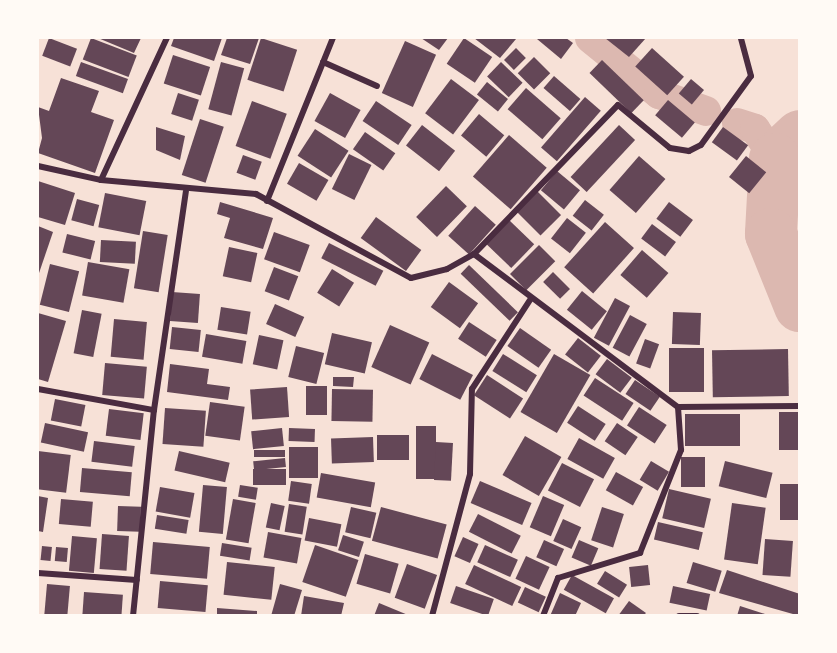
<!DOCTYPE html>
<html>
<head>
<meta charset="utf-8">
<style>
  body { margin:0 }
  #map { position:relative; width:837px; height:653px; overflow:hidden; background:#f7e1d7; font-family:"Exo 2",sans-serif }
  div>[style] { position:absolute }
  .canal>* { height:30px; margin:-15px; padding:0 15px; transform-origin:15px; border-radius:15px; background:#dcb8b0 }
  .river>* { height:52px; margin:-26px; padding:0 26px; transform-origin:26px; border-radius:26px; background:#dcb8b0 }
  .building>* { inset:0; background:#644757; transform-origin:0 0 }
  .minor>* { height:6px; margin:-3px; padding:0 3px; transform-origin:3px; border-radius:3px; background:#4a2c40 }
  span { translate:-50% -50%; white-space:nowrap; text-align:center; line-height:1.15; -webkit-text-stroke:4.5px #fffaf5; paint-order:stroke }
  .frame { position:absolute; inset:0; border:39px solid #fffaf5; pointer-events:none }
</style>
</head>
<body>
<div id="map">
  <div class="canal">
    <div style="left:590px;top:38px;width:89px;rotate:39.1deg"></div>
    <div style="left:659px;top:94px;width:50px;rotate:19.9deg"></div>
    <div style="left:737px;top:123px;width:19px;rotate:18deg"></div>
    <div style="left:755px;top:129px;width:36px;rotate:56deg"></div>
  </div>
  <div class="river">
    <div style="left:800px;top:136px;width:34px;rotate:137deg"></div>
    <div style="left:775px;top:159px;width:75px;rotate:93.1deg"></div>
    <div style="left:771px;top:234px;width:78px;rotate:68.1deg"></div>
  </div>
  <div class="building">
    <div style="left:49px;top:38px;width:30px;height:19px;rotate:21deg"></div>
    <div style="left:91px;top:38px;width:49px;height:23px;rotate:21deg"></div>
    <div style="clip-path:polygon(98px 38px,141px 38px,134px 53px)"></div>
    <div style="clip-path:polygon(174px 38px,222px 38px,214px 61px,171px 46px)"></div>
    <div style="clip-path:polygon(227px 38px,259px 38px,250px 64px,221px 55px)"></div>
    <div style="left:261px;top:38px;width:38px;height:44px;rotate:18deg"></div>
    <div style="clip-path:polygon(421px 38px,448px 38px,439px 50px)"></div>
    <div style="left:464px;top:38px;width:34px;height:31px;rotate:34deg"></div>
    <div style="clip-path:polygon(474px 38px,514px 38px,516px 39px,500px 58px)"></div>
    <div style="clip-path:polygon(566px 38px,573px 43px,561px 59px,537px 39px)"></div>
    <div style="clip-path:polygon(605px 38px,646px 38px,629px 57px)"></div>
    <div style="left:405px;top:41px;width:34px;height:57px;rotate:24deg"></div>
    <div style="left:516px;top:48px;width:14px;height:17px;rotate:45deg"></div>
    <div style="left:652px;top:48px;width:43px;height:25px;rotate:42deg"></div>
    <div style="left:173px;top:55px;width:39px;height:30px;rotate:18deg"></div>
    <div style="left:534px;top:57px;width:23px;height:23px;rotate:45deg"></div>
    <div style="left:602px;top:60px;width:58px;height:18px;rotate:44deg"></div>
    <div style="left:81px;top:62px;width:50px;height:15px;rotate:20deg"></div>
    <div style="left:221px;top:62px;width:24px;height:49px;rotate:15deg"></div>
    <div style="left:501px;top:62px;width:30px;height:20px;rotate:44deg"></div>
    <div style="left:554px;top:76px;width:35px;height:16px;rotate:41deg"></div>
    <div style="clip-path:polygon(61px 78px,99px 91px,91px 112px,114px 120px,95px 173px,38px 153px,42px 138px,38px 107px,49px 111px)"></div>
    <div style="left:451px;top:79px;width:35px;height:43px;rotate:37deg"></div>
    <div style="left:691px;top:79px;width:17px;height:19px;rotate:40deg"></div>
    <div style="left:487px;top:82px;width:27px;height:16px;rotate:39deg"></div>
    <div style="left:526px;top:88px;width:46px;height:28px;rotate:41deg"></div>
    <div style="left:178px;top:93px;width:22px;height:22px;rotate:18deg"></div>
    <div style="left:330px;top:93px;width:35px;height:32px;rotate:29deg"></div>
    <div style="left:585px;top:97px;width:21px;height:67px;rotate:41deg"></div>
    <div style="left:668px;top:100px;width:35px;height:20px;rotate:40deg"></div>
    <div style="left:252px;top:101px;width:37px;height:48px;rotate:20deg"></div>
    <div style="left:376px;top:101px;width:43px;height:24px;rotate:34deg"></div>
    <div style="left:479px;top:114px;width:33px;height:28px;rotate:40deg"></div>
    <div style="left:200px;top:119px;width:25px;height:59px;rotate:18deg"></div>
    <div style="left:422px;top:125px;width:42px;height:26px;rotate:38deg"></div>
    <div style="left:619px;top:125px;width:22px;height:71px;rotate:43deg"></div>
    <div style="clip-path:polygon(156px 127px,185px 136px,180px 160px,156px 150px)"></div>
    <div style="left:723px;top:127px;width:31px;height:19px;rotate:36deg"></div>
    <div style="left:315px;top:129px;width:40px;height:32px;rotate:33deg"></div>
    <div style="left:365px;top:132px;width:37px;height:21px;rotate:35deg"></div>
    <div style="left:509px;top:135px;width:50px;height:55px;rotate:41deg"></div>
    <div style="left:349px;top:154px;width:25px;height:39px;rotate:26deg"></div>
    <div style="left:243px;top:155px;width:20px;height:19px;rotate:20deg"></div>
    <div style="left:639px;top:156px;width:35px;height:45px;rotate:41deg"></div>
    <div style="left:746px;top:156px;width:26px;height:27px;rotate:39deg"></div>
    <div style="left:299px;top:163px;width:34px;height:24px;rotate:30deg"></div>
    <div style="left:557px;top:171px;width:30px;height:25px;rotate:40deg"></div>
    <div style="clip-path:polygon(38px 181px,75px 193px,65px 225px,38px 217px)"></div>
    <div style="left:446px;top:186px;width:29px;height:43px;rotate:44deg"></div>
    <div style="left:537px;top:191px;width:34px;height:29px;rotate:45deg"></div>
    <div style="left:105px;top:193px;width:42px;height:35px;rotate:11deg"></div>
    <div style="left:77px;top:199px;width:23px;height:22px;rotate:15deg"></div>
    <div style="left:585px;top:200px;width:24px;height:20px;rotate:38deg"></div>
    <div style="clip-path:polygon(220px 202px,273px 218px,263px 249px,224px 238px,230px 218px,217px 214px)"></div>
    <div style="left:669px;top:202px;width:30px;height:21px;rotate:37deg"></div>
    <div style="left:475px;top:206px;width:28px;height:40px;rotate:42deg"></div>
    <div style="left:376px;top:217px;width:56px;height:26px;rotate:36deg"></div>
    <div style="left:567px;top:218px;width:24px;height:26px;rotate:38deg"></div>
    <div style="left:509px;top:220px;width:35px;height:33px;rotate:44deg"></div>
    <div style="left:605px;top:222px;width:39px;height:61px;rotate:42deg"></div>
    <div style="left:652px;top:224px;width:30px;height:18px;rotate:37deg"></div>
    <div style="clip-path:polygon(38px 226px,53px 232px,38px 276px)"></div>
    <div style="left:143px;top:231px;width:25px;height:58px;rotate:9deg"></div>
    <div style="left:274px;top:232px;width:38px;height:29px;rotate:20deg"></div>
    <div style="left:67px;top:234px;width:29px;height:19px;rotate:14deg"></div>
    <div style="left:101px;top:240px;width:35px;height:22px;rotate:3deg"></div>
    <div style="left:329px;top:243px;width:61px;height:17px;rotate:27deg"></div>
    <div style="left:539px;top:245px;width:23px;height:41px;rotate:45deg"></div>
    <div style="left:229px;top:247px;width:29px;height:30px;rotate:12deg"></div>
    <div style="left:642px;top:250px;width:35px;height:33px;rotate:41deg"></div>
    <div style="left:88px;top:262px;width:42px;height:34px;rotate:10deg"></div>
    <div style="left:50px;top:264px;width:30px;height:42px;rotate:14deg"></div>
    <div style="left:469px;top:265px;width:68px;height:12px;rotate:44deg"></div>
    <div style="left:274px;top:267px;width:26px;height:26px;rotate:21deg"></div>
    <div style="left:332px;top:269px;width:26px;height:28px;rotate:32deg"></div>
    <div style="left:553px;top:272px;width:24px;height:14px;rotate:45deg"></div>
    <div style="left:449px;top:282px;width:36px;height:31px;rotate:36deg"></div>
    <div style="left:582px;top:291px;width:32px;height:24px;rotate:39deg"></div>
    <div style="left:172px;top:292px;width:28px;height:29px;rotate:4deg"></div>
    <div style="left:615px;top:298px;width:17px;height:45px;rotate:28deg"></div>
    <div style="left:275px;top:304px;width:32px;height:22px;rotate:24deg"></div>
    <div style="left:221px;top:307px;width:30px;height:23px;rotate:9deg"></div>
    <div style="left:82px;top:310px;width:20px;height:44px;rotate:11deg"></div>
    <div style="left:673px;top:312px;width:28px;height:32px;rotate:2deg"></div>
    <div style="clip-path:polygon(38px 313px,66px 321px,48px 382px,38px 379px)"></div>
    <div style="left:630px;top:315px;width:19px;height:37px;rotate:28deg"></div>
    <div style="left:114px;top:319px;width:33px;height:38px;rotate:5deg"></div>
    <div style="left:469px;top:322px;width:33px;height:20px;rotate:33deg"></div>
    <div style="left:390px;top:325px;width:43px;height:46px;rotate:24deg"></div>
    <div style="left:172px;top:327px;width:29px;height:22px;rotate:6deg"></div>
    <div style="left:520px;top:328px;width:38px;height:22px;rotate:35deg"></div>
    <div style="left:332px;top:333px;width:41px;height:32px;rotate:13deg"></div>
    <div style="left:206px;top:334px;width:41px;height:23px;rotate:10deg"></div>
    <div style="left:259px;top:335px;width:25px;height:30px;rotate:12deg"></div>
    <div style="left:578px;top:338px;width:29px;height:21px;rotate:38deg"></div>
    <div style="left:645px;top:339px;width:15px;height:26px;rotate:20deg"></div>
    <div style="left:296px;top:346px;width:29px;height:32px;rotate:14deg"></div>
    <div style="left:669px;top:348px;width:35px;height:44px"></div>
    <div style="left:788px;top:349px;width:47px;height:76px;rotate:89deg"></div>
    <div style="left:432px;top:354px;width:46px;height:28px;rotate:27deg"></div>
    <div style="left:503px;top:354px;width:40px;height:20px;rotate:32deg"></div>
    <div style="left:554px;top:354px;width:42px;height:67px;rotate:30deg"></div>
    <div style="left:607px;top:359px;width:31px;height:19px;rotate:37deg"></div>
    <div style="left:105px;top:363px;width:42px;height:32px;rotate:5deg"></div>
    <div style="clip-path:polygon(170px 364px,209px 369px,207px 384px,230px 387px,228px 400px,167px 392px)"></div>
    <div style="left:487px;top:375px;width:43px;height:24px;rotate:33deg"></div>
    <div style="clip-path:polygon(333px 377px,354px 377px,353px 387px,333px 386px)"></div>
    <div style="left:595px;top:378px;width:46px;height:21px;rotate:33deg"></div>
    <div style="left:635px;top:380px;width:30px;height:17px;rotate:34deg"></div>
    <div style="left:327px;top:386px;width:29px;height:21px;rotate:90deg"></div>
    <div style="left:287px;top:387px;width:30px;height:37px;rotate:86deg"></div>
    <div style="left:332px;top:389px;width:41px;height:32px;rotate:1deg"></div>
    <div style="left:55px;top:399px;width:31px;height:22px;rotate:11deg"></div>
    <div style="left:210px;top:402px;width:35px;height:34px;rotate:8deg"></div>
    <div style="left:578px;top:406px;width:33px;height:20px;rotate:33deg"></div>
    <div style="left:639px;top:407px;width:33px;height:22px;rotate:33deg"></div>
    <div style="left:165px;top:408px;width:41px;height:36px;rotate:4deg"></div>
    <div style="left:109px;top:409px;width:35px;height:27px;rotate:7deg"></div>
    <div style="left:779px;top:412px;width:21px;height:38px"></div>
    <div style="left:740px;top:414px;width:32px;height:55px;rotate:90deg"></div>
    <div style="left:45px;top:423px;width:44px;height:20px;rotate:12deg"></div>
    <div style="left:617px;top:423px;width:25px;height:22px;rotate:34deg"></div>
    <div style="left:416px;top:426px;width:20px;height:53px"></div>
    <div style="left:282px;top:428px;width:18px;height:31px;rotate:84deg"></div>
    <div style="left:289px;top:428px;width:26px;height:13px;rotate:2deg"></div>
    <div style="left:377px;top:435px;width:32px;height:25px"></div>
    <div style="left:525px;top:436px;width:42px;height:45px;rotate:30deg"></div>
    <div style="left:373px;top:437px;width:25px;height:42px;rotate:88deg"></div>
    <div style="left:579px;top:438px;width:41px;height:24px;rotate:29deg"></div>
    <div style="left:94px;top:441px;width:41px;height:21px;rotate:7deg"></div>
    <div style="left:436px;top:442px;width:17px;height:38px;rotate:3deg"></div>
    <div style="left:289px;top:447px;width:29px;height:31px"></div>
    <div style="left:254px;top:450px;width:31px;height:7px"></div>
    <div style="left:38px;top:451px;width:33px;height:38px;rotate:7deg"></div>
    <div style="left:179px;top:451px;width:52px;height:20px;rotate:13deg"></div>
    <div style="left:681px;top:457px;width:24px;height:30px"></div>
    <div style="left:285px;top:458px;width:9px;height:32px;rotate:84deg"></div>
    <div style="left:651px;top:461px;width:21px;height:22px;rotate:31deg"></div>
    <div style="left:725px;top:461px;width:49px;height:26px;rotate:14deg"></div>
    <div style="left:562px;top:463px;width:36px;height:31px;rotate:27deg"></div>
    <div style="left:82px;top:468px;width:50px;height:24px;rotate:5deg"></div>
    <div style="left:286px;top:469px;width:16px;height:33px;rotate:90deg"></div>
    <div style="left:616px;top:472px;width:31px;height:21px;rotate:29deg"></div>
    <div style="left:321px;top:473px;width:55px;height:25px;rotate:10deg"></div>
    <div style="left:291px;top:481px;width:21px;height:20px;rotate:8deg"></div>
    <div style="left:480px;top:481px;width:56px;height:24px;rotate:23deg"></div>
    <div style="left:780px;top:484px;width:20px;height:36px"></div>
    <div style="left:203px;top:485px;width:24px;height:47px;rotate:5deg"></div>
    <div style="left:240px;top:485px;width:18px;height:12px;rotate:9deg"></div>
    <div style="left:160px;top:487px;width:35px;height:25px;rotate:10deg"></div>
    <div style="left:669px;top:489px;width:43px;height:30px;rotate:13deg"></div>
    <div style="clip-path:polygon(38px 496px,48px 498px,43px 532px,38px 531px)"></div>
    <div style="left:543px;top:496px;width:23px;height:34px;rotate:23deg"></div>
    <div style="left:61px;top:499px;width:32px;height:25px;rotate:5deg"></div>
    <div style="left:233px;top:499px;width:23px;height:41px;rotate:10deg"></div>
    <div style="left:271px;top:503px;width:14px;height:25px;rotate:12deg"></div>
    <div style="left:732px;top:503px;width:34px;height:57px;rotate:8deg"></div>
    <div style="left:289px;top:504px;width:18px;height:28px;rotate:9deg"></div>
    <div style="left:118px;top:506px;width:23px;height:25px;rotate:2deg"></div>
    <div style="left:351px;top:507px;width:26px;height:26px;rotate:13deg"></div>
    <div style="left:381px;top:507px;width:68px;height:35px;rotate:15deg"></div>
    <div style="left:602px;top:507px;width:23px;height:35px;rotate:18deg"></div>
    <div style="left:478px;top:514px;width:48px;height:20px;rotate:27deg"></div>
    <div style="left:157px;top:515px;width:32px;height:14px;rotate:9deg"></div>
    <div style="left:309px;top:518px;width:33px;height:23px;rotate:11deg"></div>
    <div style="left:563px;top:519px;width:20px;height:24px;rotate:24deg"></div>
    <div style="left:658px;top:522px;width:46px;height:18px;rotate:13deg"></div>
    <div style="left:268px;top:532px;width:34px;height:26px;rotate:10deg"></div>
    <div style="left:102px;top:534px;width:27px;height:35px;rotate:4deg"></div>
    <div style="left:343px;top:535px;width:22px;height:16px;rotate:18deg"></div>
    <div style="left:72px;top:536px;width:25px;height:35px;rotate:5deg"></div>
    <div style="left:463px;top:537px;width:17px;height:21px;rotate:24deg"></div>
    <div style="left:765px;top:539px;width:28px;height:36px;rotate:4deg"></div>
    <div style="left:544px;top:540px;width:22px;height:19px;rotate:24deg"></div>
    <div style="left:579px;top:540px;width:21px;height:19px;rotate:23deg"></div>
    <div style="left:153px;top:542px;width:57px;height:32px;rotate:5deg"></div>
    <div style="left:222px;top:543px;width:30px;height:13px;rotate:9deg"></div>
    <div style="left:315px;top:545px;width:46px;height:39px;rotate:19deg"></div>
    <div style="left:485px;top:545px;width:36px;height:19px;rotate:24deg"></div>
    <div style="left:42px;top:546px;width:10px;height:14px;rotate:6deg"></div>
    <div style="left:56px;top:547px;width:12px;height:14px;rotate:5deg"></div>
    <div style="left:365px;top:554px;width:35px;height:31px;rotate:16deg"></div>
    <div style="left:526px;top:556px;width:26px;height:25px;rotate:25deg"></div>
    <div style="left:227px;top:562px;width:48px;height:33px;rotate:6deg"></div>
    <div style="left:693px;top:562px;width:30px;height:22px;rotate:17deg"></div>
    <div style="left:407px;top:564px;width:32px;height:36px;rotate:20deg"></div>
    <div style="left:474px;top:565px;width:52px;height:21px;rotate:25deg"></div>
    <div style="left:648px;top:565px;width:20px;height:19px;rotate:84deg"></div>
    <div style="clip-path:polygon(727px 570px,800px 594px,800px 616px,719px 593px)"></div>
    <div style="left:605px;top:571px;width:26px;height:15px;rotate:32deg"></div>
    <div style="left:572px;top:575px;width:48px;height:17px;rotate:29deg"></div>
    <div style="left:160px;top:581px;width:48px;height:27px;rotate:5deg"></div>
    <div style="left:47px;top:584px;width:23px;height:32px;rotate:5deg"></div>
    <div style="clip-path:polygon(280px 584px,302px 590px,294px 616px,271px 616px)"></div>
    <div style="left:456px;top:586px;width:40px;height:18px;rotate:19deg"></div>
    <div style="left:673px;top:586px;width:38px;height:17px;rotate:12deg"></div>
    <div style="left:525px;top:587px;width:23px;height:17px;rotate:25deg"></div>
    <div style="left:84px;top:592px;width:39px;height:24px;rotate:4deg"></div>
    <div style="clip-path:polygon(560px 593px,581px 603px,575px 616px,550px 616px)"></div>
    <div style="clip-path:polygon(304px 596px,344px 603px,341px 616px,301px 616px)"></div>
    <div style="clip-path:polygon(629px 601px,646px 613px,643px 616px,618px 616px)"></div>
    <div style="clip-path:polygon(379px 603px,408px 615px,408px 616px,374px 616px)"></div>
    <div style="clip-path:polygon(740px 606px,768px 615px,768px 616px,737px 616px)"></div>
    <div style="clip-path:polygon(217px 608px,257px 611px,257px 616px,217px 616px)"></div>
  </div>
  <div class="minor">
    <div style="left:323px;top:62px;width:59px;rotate:24deg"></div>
    <div style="left:38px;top:166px;width:65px;rotate:12.5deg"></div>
    <div style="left:101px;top:180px;width:156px;rotate:5.2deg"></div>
    <div style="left:256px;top:194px;width:176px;rotate:28.5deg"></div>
    <div style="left:411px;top:278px;width:37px;rotate:-14deg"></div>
    <div style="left:447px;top:269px;width:31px;rotate:-29deg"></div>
    <div style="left:474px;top:254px;width:207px;rotate:-46deg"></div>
    <div style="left:618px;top:105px;width:67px;rotate:39.6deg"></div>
    <div style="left:670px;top:148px;width:19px;rotate:9deg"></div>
    <div style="left:689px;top:151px;width:13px;rotate:-27deg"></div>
    <div style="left:701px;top:145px;width:85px;rotate:-54.1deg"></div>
    <div style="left:751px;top:76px;width:39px;rotate:-105deg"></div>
    <div style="left:101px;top:180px;width:157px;rotate:-65.1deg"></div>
    <div style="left:267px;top:201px;width:176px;rotate:-68deg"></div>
    <div style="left:474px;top:254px;width:255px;rotate:36.9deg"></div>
    <div style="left:678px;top:407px;width:122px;rotate:-0.5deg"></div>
    <div style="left:38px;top:389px;width:118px;rotate:10.3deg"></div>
    <div style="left:38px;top:573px;width:99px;rotate:4deg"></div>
    <div style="left:133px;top:616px;width:207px;rotate:-84.2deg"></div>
    <div style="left:154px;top:410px;width:221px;rotate:-81.7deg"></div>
    <div style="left:432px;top:616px;width:147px;rotate:-75deg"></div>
    <div style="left:470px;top:474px;width:85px;rotate:-88.7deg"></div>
    <div style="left:472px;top:389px;width:106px;rotate:-56.9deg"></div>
    <div style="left:543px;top:616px;width:41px;rotate:-68.5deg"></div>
    <div style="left:558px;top:578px;width:86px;rotate:-17deg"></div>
    <div style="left:640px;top:553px;width:111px;rotate:-68.3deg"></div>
    <div style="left:681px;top:450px;width:43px;rotate:-94deg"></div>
    <div style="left:679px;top:616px;width:18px"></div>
  </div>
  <div class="frame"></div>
</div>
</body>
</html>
